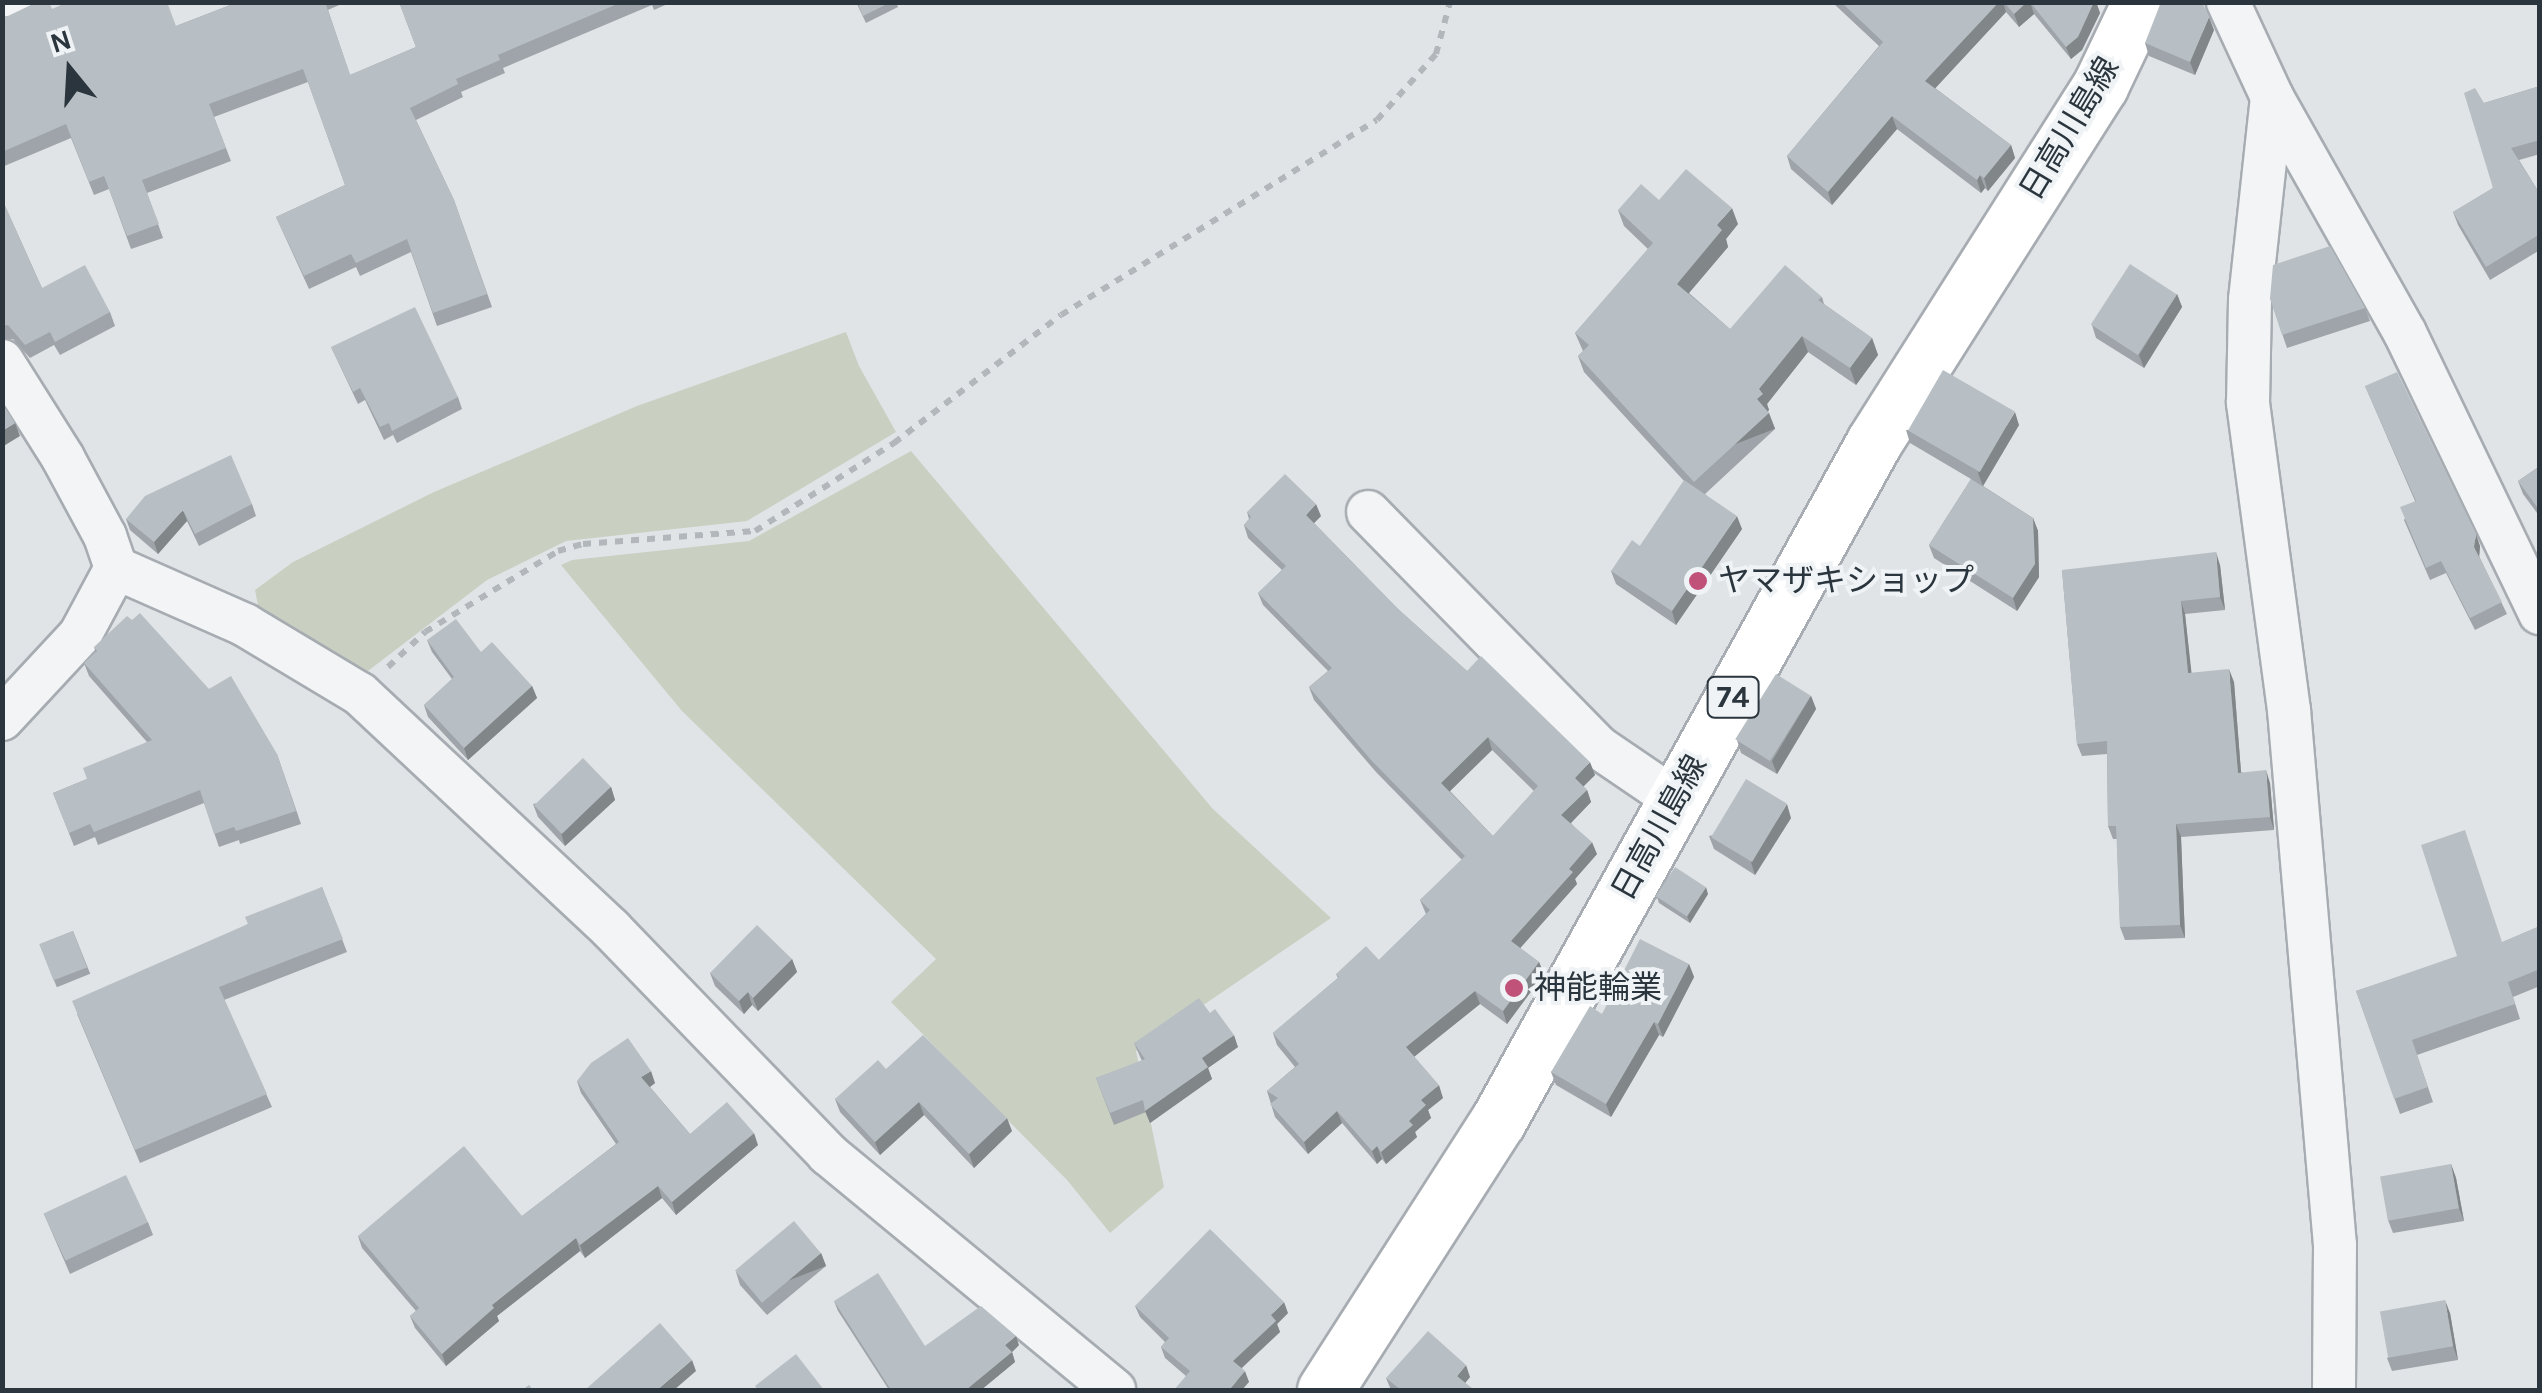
<!DOCTYPE html>
<html>
<head>
<meta charset="utf-8">
<style>
  body { margin:0 }
  #map { position:relative; width:2542px; height:1393px; overflow:hidden; background:#e0e4e7; font-family:Karla,"Noto Sans JP",sans-serif }
  div>[style] { position:absolute }
  .green>* { inset:0; background:#c9d0c2 }
  .path>* { height:6px; margin-top:-3px; transform-origin:0; background:repeating-linear-gradient(90deg,#b2b7bb 0 8px,transparent 0 16px) }
  .roads { filter:drop-shadow(2px 0 #a6acb1) drop-shadow(-2px 0 #a6acb1) drop-shadow(0 2px #a6acb1) drop-shadow(0 -2px #a6acb1) }
  .minor>* { height:42px; margin:-21px; padding:0 21px; transform-origin:21px; border-radius:21px; background:#f2f4f6 }
  .primary>* { height:55px; margin:-27.5px; padding:0 27.5px; transform-origin:27.5px; border-radius:27.5px; background:#fff }
  .wall>* { inset:0; background:#9ea4a9; transform-origin:0 0 }
  .shaded-wall>* { inset:0; background:#818689; transform-origin:0 0 }
  .building>* { inset:0; background:#b8bfc4; transform-origin:0 0 }
  .dots>* { width:28px; height:28px; translate:-50% -50%; box-sizing:border-box; border:5px solid #eff3f5; border-radius:50% }
  span { translate:-50% -50%; white-space:nowrap; text-align:center; line-height:1.15; -webkit-text-stroke:8px #eff3f5; paint-order:stroke }
  .shield-label span { padding:2px 8px; background:#eff3f5; border:2px solid; border-radius:8px; -webkit-text-stroke-width:0 }
  .shield-label { font-size:30px; color:#2a353d; font-weight:700 }
  .street-label { font-size:32px; color:#2a353d }
  .poi-label { font-size:32px; color:#2a353d }
  .left { translate:0 -50%; text-align:left }
  .frame { position:absolute; inset:0; border:5px solid #2a353d; pointer-events:none }
  .north { position:absolute; left:20px; top:20px; width:100px; height:100px; -webkit-text-stroke:8px #eff3f5; paint-order:stroke; rotate:342deg; font-size:28px; font-weight:700; line-height:40px; text-align:center; color:#2a353d }
  .north::after { content:''; display:block; margin:auto; width:35px; height:45px; background:#2a353d; clip-path:polygon(50% 0,100% 100%,50% 72%,0 100%) }
</style>
</head>
<body>
<div id="map">
  <div class="green">
    <div style="clip-path:polygon(846px 332px,859px 366px,896px 432px,747px 521px,566px 541px,487px 580px,364px 674px,260px 616px,255px 590px,293px 562px,434px 492px,637px 406px)"></div>
    <div style="clip-path:polygon(911px 451px,1213px 809px,1331px 918px,1136px 1051px,1164px 1187px,1110px 1233px,1067px 1180px,891px 1002px,936px 959px,682px 711px,561px 565px,572px 560px,749px 541px)"></div>
  </div>
  <div class="path">
    <div style="left:388px;top:667px;width:51px;rotate:-43.4deg"></div>
    <div style="left:425px;top:632px;width:156px;rotate:-31.3deg"></div>
    <div style="left:558px;top:551px;width:26px;rotate:-16deg"></div>
    <div style="left:583px;top:544px;width:172px;rotate:-4.3deg"></div>
    <div style="left:755px;top:531px;width:165px;rotate:-32.3deg"></div>
    <div style="left:894px;top:443px;width:210px;rotate:-37.5deg"></div>
    <div style="left:1061px;top:315px;width:371px;rotate:-31.7deg"></div>
    <div style="left:1377px;top:120px;width:89px;rotate:-48.2deg"></div>
    <div style="left:1436px;top:54px;width:54px;rotate:-74.9deg"></div>
  </div>
  <div class="roads">
    <div class="minor">
      <div style="left:2228px;top:2px;width:105px;rotate:65.1deg"></div>
      <div style="left:2272px;top:97px;width:271px;rotate:60.6deg"></div>
      <div style="left:2405px;top:333px;width:311px;rotate:64.3deg"></div>
      <div style="left:2px;top:7px;width:13px;rotate:-23deg"></div>
      <div style="left:2272px;top:97px;width:204px;rotate:96.2deg"></div>
      <div style="left:2250px;top:300px;width:103px;rotate:91.1deg"></div>
      <div style="left:2248px;top:403px;width:310px;rotate:82.4deg"></div>
      <div style="left:2289px;top:710px;width:537px;rotate:85.09deg"></div>
      <div style="left:2335px;top:1245px;width:145px;rotate:90.4deg"></div>
      <div style="left:2px;top:361px;width:115px;rotate:57.8deg"></div>
      <div style="left:63px;top:458px;width:89px;rotate:61.7deg"></div>
      <div style="left:105px;top:536px;width:34px;rotate:71deg"></div>
      <div style="left:116px;top:568px;width:76px;rotate:118.2deg"></div>
      <div style="left:80px;top:635px;width:115px;rotate:132.9deg"></div>
      <div style="left:1368px;top:512px;width:329px;rotate:45.6deg"></div>
      <div style="left:1598px;top:747px;width:94px;rotate:34.2deg"></div>
      <div style="left:116px;top:568px;width:141px;rotate:23.8deg"></div>
      <div style="left:245px;top:625px;width:134px;rotate:31deg"></div>
      <div style="left:360px;top:694px;width:344px;rotate:43.1deg"></div>
      <div style="left:611px;top:929px;width:313px;rotate:46deg"></div>
      <div style="left:828px;top:1154px;width:371px;rotate:39.5deg"></div>
    </div>
    <div class="primary">
      <div style="left:1325px;top:1390px;width:320px;rotate:-57.3deg"></div>
      <div style="left:1498px;top:1121px;width:776px;rotate:-61.02deg"></div>
      <div style="left:1874px;top:442px;width:422px;rotate:-57.6deg"></div>
      <div style="left:2100px;top:86px;width:93px;rotate:-64.5deg"></div>
    </div>
  </div>
  <div class="wall">
    <div style="clip-path:polygon(238px 2px,346px 2px,328px 10px,350px 75px,416px 47px,399px 2px,672px 2px,654px 10px,652px 5px,503px 68px,505px 73px,461px 92px,463px 97px,416px 120px,454px 200px,492px 307px,437px 326px,411px 252px,360px 276px,356px 267px,309px 289px,276px 217px,345px 185px,308px 82px,214px 117px,231px 161px,147px 193px,163px 238px,131px 249px,109px 189px,94px 195px,71px 138px,2px 167px,2px 17px,52px 9px,176px 26px)"></div>
    <div style="clip-path:polygon(856px 2px,896px 2px,898px 7px,866px 23px)"></div>
    <div style="clip-path:polygon(1832px 2px,2096px 2px,2100px 13px,2082px 50px,2071px 59px,2034px 14px,2019px 27px,2006px 12px,1935px 88px,2011px 145px,2015px 158px,1988px 191px,1985px 188px,1981px 193px,1897px 129px,1832px 205px,1791px 169px,1787px 156px,1879px 46px)"></div>
    <div style="clip-path:polygon(2214px 30px,2195px 75px,2149px 56px,2145px 43px)"></div>
    <div style="clip-path:polygon(2540px 86px,2540px 154px,2519px 160px,2540px 194px,2540px 250px,2490px 280px,2458px 225px,2453px 212px,2493px 188px,2484px 103px)"></div>
    <div style="clip-path:polygon(2px 199px,42px 288px,110px 312px,115px 326px,60px 355px,54px 345px,30px 358px,13px 339px,2px 339px)"></div>
    <div style="clip-path:polygon(1659px 200px,1738px 224px,1726px 239px,1728px 247px,1689px 293px,1730px 329px,1822px 297px,1824px 304px,1872px 338px,1878px 355px,1856px 385px,1808px 352px,1767px 404px,1769px 410px,1768px 411px,1775px 429px,1705px 494px,1742px 529px,1676px 625px,1616px 584px,1611px 571px,1640px 546px,1684px 481px,1584px 372px,1578px 356px,1583px 351px,1575px 333px,1648px 249px,1624px 226px,1618px 210px)"></div>
    <div style="clip-path:polygon(2177px 294px,2182px 307px,2144px 368px,2096px 338px,2092px 325px)"></div>
    <div style="clip-path:polygon(2270px 298px,2365px 308px,2370px 321px,2287px 348px)"></div>
    <div style="clip-path:polygon(331px 347px,458px 397px,462px 409px,397px 443px,393px 435px,384px 440px,365px 400px,358px 404px)"></div>
    <div style="clip-path:polygon(2365px 386px,2480px 546px,2479px 556px,2507px 614px,2475px 630px,2446px 573px,2430px 580px,2404px 520px,2415px 501px)"></div>
    <div style="clip-path:polygon(2019px 425px,1983px 486px,2033px 518px,2038px 531px,2039px 577px,2017px 611px,1934px 558px,1929px 545px,1971px 479px,1910px 443px,1906px 430px)"></div>
    <div style="clip-path:polygon(2540px 466px,2540px 517px,2523px 494px,2518px 481px)"></div>
    <div style="clip-path:polygon(252px 504px,256px 516px,199px 546px,187px 521px,158px 554px,130px 530px,126px 519px)"></div>
    <div style="clip-path:polygon(evenodd,1247px 512px,1321px 516px,1314px 523px,1397px 608px,1467px 671px,1595px 775px,1583px 786px,1587px 790px,1591px 802px,1571px 823px,1597px 854px,1575px 879px,1577px 884px,1520px 948px,1539px 962px,1544px 974px,1507px 1024px,1480px 1004px,1414px 1057px,1443px 1098px,1428px 1110px,1431px 1118px,1415px 1132px,1417px 1137px,1386px 1164px,1382px 1159px,1377px 1164px,1342px 1123px,1308px 1154px,1275px 1117px,1267px 1091px,1295px 1067px,1277px 1045px,1273px 1033px,1338px 978px,1336px 974px,1379px 960px,1426px 914px,1420px 900px,1462px 860px,1376px 772px,1314px 700px,1309px 687px,1328px 671px,1263px 605px,1258px 593px,1282px 570px,1248px 538px,1244px 525px,1249px 519px,1247px 512px,1492px 750px,1534px 791px,1493px 836px,1450px 791px,1492px 750px)"></div>
    <div style="clip-path:polygon(2220px 565px,2225px 610px,2185px 614px,2191px 673px,2234px 682px,2241px 772px,2270px 783px,2274px 830px,2181px 837px,2185px 938px,2125px 940px,2120px 927px,2117px 839px,2113px 839px,2108px 826px,2107px 754px,2082px 756px,2077px 744px,2062px 570px)"></div>
    <div style="clip-path:polygon(427px 640px,481px 652px,532px 686px,537px 698px,468px 760px,428px 717px,424px 705px,452px 679px,432px 652px)"></div>
    <div style="clip-path:polygon(94px 647px,209px 689px,277px 754px,301px 824px,240px 844px,239px 840px,219px 847px,204px 803px,98px 845px,95px 837px,74px 846px,53px 793px,87px 779px,147px 742px,89px 676px,84px 663px,96px 653px)"></div>
    <div style="clip-path:polygon(1811px 696px,1816px 709px,1777px 774px,1741px 753px,1737px 740px)"></div>
    <div style="clip-path:polygon(611px 787px,615px 800px,565px 846px,538px 817px,533px 804px)"></div>
    <div style="clip-path:polygon(1791px 818px,1755px 875px,1714px 849px,1709px 836px)"></div>
    <div style="clip-path:polygon(322px 887px,347px 952px,224px 1000px,272px 1107px,140px 1163px,77px 1014px,248px 924px)"></div>
    <div style="clip-path:polygon(1708px 894px,1690px 923px,1659px 903px,1657px 897px)"></div>
    <div style="clip-path:polygon(2540px 926px,2540px 986px,2513px 997px,2520px 1019px,2417px 1055px,2433px 1102px,2400px 1114px,2356px 991px,2503px 942px)"></div>
    <div style="left:73px;top:931px;width:46px;height:36px;rotate:68deg"></div>
    <div style="clip-path:polygon(792px 959px,797px 972px,758px 1011px,752px 1005px,744px 1014px,715px 986px,710px 973px)"></div>
    <div style="clip-path:polygon(1689px 964px,1694px 977px,1663px 1037px,1659px 1035px,1611px 1117px,1556px 1085px,1551px 1072px,1602px 1014px)"></div>
    <div style="clip-path:polygon(1210px 1013px,1238px 1047px,1208px 1068px,1212px 1079px,1150px 1123px,1146px 1112px,1114px 1125px,1096px 1078px,1142px 1061px,1134px 1043px)"></div>
    <div style="clip-path:polygon(886px 1069px,1012px 1131px,974px 1168px,924px 1115px,880px 1155px,840px 1112px,835px 1099px)"></div>
    <div style="clip-path:polygon(577px 1081px,655px 1083px,650px 1087px,690px 1134px,758px 1145px,676px 1215px,662px 1198px,585px 1258px,580px 1251px,497px 1316px,499px 1321px,446px 1366px,415px 1328px,410px 1316px,416px 1311px,362px 1248px,358px 1236px,522px 1216px,616px 1144px,581px 1093px)"></div>
    <div style="clip-path:polygon(2451px 1164px,2456px 1178px,2464px 1221px,2393px 1233px,2388px 1220px)"></div>
    <div style="clip-path:polygon(44px 1214px,148px 1222px,153px 1235px,70px 1274px)"></div>
    <div style="clip-path:polygon(821px 1253px,826px 1266px,767px 1315px,740px 1285px,736px 1272px)"></div>
    <div style="clip-path:polygon(834px 1301px,925px 1346px,1019px 1345px,1012px 1352px,1015px 1362px,981px 1390px,889px 1390px,838px 1311px)"></div>
    <div style="clip-path:polygon(1135px 1306px,1288px 1313px,1277px 1324px,1280px 1332px,1242px 1368px,1249px 1382px,1186px 1376px,1165px 1358px,1161px 1347px,1165px 1342px,1140px 1317px)"></div>
    <div style="clip-path:polygon(2450px 1313px,2458px 1360px,2392px 1371px,2387px 1358px)"></div>
    <div style="clip-path:polygon(1470px 1377px,1465px 1383px,1474px 1390px,1391px 1390px,1386px 1378px)"></div>
  </div>
  <div class="shaded-wall">
    <div style="clip-path:polygon(1999px 2px,2003px 2px,2006px 12px,1930px 94px,1925px 81px)"></div>
    <div style="clip-path:polygon(2027px 2px,2030px 2px,2034px 14px,2019px 27px,2014px 14px)"></div>
    <div style="clip-path:polygon(2094px 2px,2096px 2px,2100px 13px,2082px 50px,2071px 59px,2066px 47px)"></div>
    <div style="clip-path:polygon(2209px 17px,2214px 30px,2195px 75px,2190px 62px)"></div>
    <div style="clip-path:polygon(1892px 116px,1897px 129px,1832px 205px,1828px 192px)"></div>
    <div style="clip-path:polygon(2011px 145px,2015px 158px,1988px 191px,1984px 178px)"></div>
    <div style="clip-path:polygon(1980px 175px,1985px 188px,1981px 193px,1977px 180px)"></div>
    <div style="clip-path:polygon(1732px 208px,1738px 224px,1726px 239px,1728px 247px,1683px 300px,1677px 284px,1717px 225px)"></div>
    <div style="clip-path:polygon(2177px 294px,2182px 307px,2144px 368px,2139px 355px)"></div>
    <div style="clip-path:polygon(1802px 336px,1808px 352px,1767px 404px,1769px 410px,1763px 416px,1757px 399px,1759px 389px)"></div>
    <div style="clip-path:polygon(1872px 338px,1878px 355px,1856px 385px,1850px 368px)"></div>
    <div style="clip-path:polygon(2015px 412px,2019px 425px,1983px 486px,1978px 473px)"></div>
    <div style="left:1769px;top:413px;width:17px;height:102px;rotate:69deg"></div>
    <div style="clip-path:polygon(15px 423px,20px 436px,2px 447px,2px 431px)"></div>
    <div style="clip-path:polygon(1316px 504px,1321px 516px,1310px 527px,1306px 515px)"></div>
    <div style="clip-path:polygon(183px 510px,187px 521px,158px 554px,154px 542px)"></div>
    <div style="clip-path:polygon(1737px 516px,1742px 529px,1676px 625px,1672px 611px)"></div>
    <div style="clip-path:polygon(2033px 518px,2038px 531px,2039px 577px,2017px 611px,2013px 598px)"></div>
    <div style="clip-path:polygon(2476px 534px,2480px 546px,2479px 559px,2474px 547px)"></div>
    <div style="clip-path:polygon(2216px 552px,2220px 565px,2225px 610px,2220px 597px)"></div>
    <div style="clip-path:polygon(2181px 601px,2185px 614px,2193px 686px,2188px 673px)"></div>
    <div style="clip-path:polygon(2229px 669px,2234px 682px,2242px 785px,2238px 773px)"></div>
    <div style="clip-path:polygon(532px 686px,537px 698px,468px 760px,464px 748px)"></div>
    <div style="clip-path:polygon(1811px 696px,1816px 709px,1777px 774px,1772px 761px)"></div>
    <div style="clip-path:polygon(1488px 737px,1492px 750px,1446px 795px,1441px 783px)"></div>
    <div style="clip-path:polygon(1590px 762px,1595px 775px,1579px 791px,1575px 778px)"></div>
    <div style="clip-path:polygon(2266px 770px,2270px 783px,2274px 830px,2270px 817px)"></div>
    <div style="clip-path:polygon(611px 787px,615px 800px,565px 846px,561px 833px)"></div>
    <div style="clip-path:polygon(1587px 790px,1591px 802px,1566px 828px,1561px 815px)"></div>
    <div style="clip-path:polygon(1787px 804px,1791px 818px,1755px 875px,1751px 862px)"></div>
    <div style="clip-path:polygon(2176px 824px,2181px 837px,2185px 938px,2180px 925px)"></div>
    <div style="clip-path:polygon(1592px 842px,1597px 854px,1575px 879px,1577px 884px,1515px 954px,1511px 941px,1569px 869px)"></div>
    <div style="clip-path:polygon(1706px 887px,1708px 894px,1690px 923px,1687px 916px)"></div>
    <div style="clip-path:polygon(792px 959px,797px 972px,758px 1011px,753px 998px)"></div>
    <div style="clip-path:polygon(1539px 962px,1544px 974px,1507px 1024px,1503px 1011px)"></div>
    <div style="clip-path:polygon(1689px 964px,1694px 977px,1663px 1037px,1658px 1024px)"></div>
    <div style="clip-path:polygon(1475px 991px,1480px 1004px,1410px 1060px,1406px 1047px)"></div>
    <div style="clip-path:polygon(748px 992px,752px 1005px,744px 1014px,739px 1001px)"></div>
    <div style="clip-path:polygon(1654px 1022px,1659px 1035px,1611px 1117px,1606px 1104px)"></div>
    <div style="clip-path:polygon(1234px 1035px,1238px 1047px,1208px 1068px,1212px 1079px,1150px 1123px,1145px 1111px,1202px 1058px)"></div>
    <div style="clip-path:polygon(651px 1071px,655px 1083px,646px 1090px,641px 1077px)"></div>
    <div style="clip-path:polygon(1439px 1085px,1443px 1098px,1428px 1110px,1431px 1118px,1415px 1132px,1417px 1137px,1386px 1164px,1381px 1152px,1409px 1121px,1421px 1100px)"></div>
    <div style="clip-path:polygon(919px 1102px,924px 1115px,880px 1155px,875px 1142px)"></div>
    <div style="clip-path:polygon(1337px 1111px,1342px 1123px,1308px 1154px,1304px 1142px)"></div>
    <div style="clip-path:polygon(1007px 1118px,1012px 1131px,974px 1168px,969px 1154px)"></div>
    <div style="clip-path:polygon(754px 1133px,758px 1145px,676px 1215px,672px 1202px)"></div>
    <div style="clip-path:polygon(1377px 1146px,1382px 1159px,1377px 1164px,1372px 1151px)"></div>
    <div style="clip-path:polygon(2451px 1164px,2456px 1178px,2464px 1221px,2459px 1208px)"></div>
    <div style="clip-path:polygon(658px 1186px,662px 1198px,585px 1258px,580px 1245px)"></div>
    <div style="clip-path:polygon(576px 1238px,580px 1251px,497px 1316px,499px 1321px,446px 1366px,442px 1354px,492px 1305px)"></div>
    <div style="left:821px;top:1253px;width:14px;height:77px;rotate:69deg"></div>
    <div style="clip-path:polygon(2445px 1300px,2450px 1313px,2458px 1360px,2453px 1346px)"></div>
    <div style="clip-path:polygon(1284px 1302px,1288px 1313px,1277px 1324px,1280px 1332px,1237px 1372px,1233px 1361px,1271px 1315px)"></div>
    <div style="clip-path:polygon(1016px 1336px,1019px 1345px,1012px 1352px,1015px 1362px,981px 1390px,966px 1390px,1005px 1345px)"></div>
    <div style="clip-path:polygon(692px 1360px,696px 1371px,674px 1390px,657px 1390px)"></div>
    <div style="clip-path:polygon(1466px 1365px,1470px 1377px,1461px 1388px,1457px 1376px)"></div>
    <div style="clip-path:polygon(1245px 1371px,1249px 1382px,1242px 1390px,1229px 1390px)"></div>
  </div>
  <div class="building">
    <div style="clip-path:polygon(37px 2px,49px 2px,52px 9px,68px 2px,167px 2px,176px 26px,238px 2px,325px 2px,350px 75px,416px 47px,399px 2px,622px 2px,498px 55px,500px 60px,456px 79px,458px 84px,410px 108px,454px 200px,487px 294px,433px 313px,407px 239px,356px 263px,351px 254px,304px 276px,276px 217px,345px 185px,303px 69px,209px 104px,226px 148px,142px 180px,159px 224px,127px 236px,104px 176px,89px 182px,66px 124px,2px 152px,2px 17px,6px 17px)"></div>
    <div style="clip-path:polygon(857px 2px,891px 2px,863px 16px)"></div>
    <div style="clip-path:polygon(1841px 2px,1999px 2px,1925px 81px,2011px 145px,1984px 178px,1980px 175px,1977px 180px,1892px 116px,1828px 192px,1787px 156px,1883px 42px)"></div>
    <div style="clip-path:polygon(2004px 2px,2027px 2px,2014px 14px)"></div>
    <div style="clip-path:polygon(2030px 2px,2094px 2px,2078px 37px,2066px 47px)"></div>
    <div style="clip-path:polygon(2161px 2px,2202px 2px,2209px 17px,2190px 62px,2145px 43px)"></div>
    <div style="clip-path:polygon(2540px 86px,2540px 140px,2511px 148px,2540px 194px,2540px 234px,2486px 267px,2453px 212px,2493px 188px,2464px 93px,2475px 88px,2484px 103px)"></div>
    <div style="clip-path:polygon(1686px 169px,1732px 208px,1717px 225px,1722px 230px,1677px 284px,1730px 329px,1785px 265px,1822px 297px,1818px 300px,1872px 338px,1850px 368px,1802px 336px,1759px 389px,1763px 394px,1757px 399px,1769px 413px,1694px 482px,1578px 356px,1589px 345px,1575px 333px,1653px 243px,1618px 210px,1641px 184px,1659px 200px)"></div>
    <div style="clip-path:polygon(2px 199px,42px 288px,85px 265px,110px 312px,55px 342px,50px 332px,25px 345px,8px 325px,2px 326px)"></div>
    <div style="clip-path:polygon(2330px 246px,2365px 308px,2282px 335px,2270px 298px,2273px 265px)"></div>
    <div style="left:2130px;top:264px;width:56px;height:72px;rotate:33deg"></div>
    <div style="clip-path:polygon(415px 307px,458px 397px,392px 431px,389px 423px,380px 427px,360px 388px,353px 392px,331px 347px)"></div>
    <div style="left:1943px;top:370px;width:83px;height:70px;rotate:30deg"></div>
    <div style="clip-path:polygon(2397px 372px,2476px 534px,2474px 547px,2502px 602px,2470px 618px,2441px 561px,2426px 568px,2400px 507px,2416px 501px,2365px 386px)"></div>
    <div style="clip-path:polygon(2px 403px,15px 423px,2px 431px)"></div>
    <div style="clip-path:polygon(231px 455px,252px 504px,195px 534px,183px 510px,154px 542px,126px 519px,145px 496px)"></div>
    <div style="clip-path:polygon(2540px 466px,2540px 511px,2518px 481px)"></div>
    <div style="clip-path:polygon(evenodd,1285px 474px,1316px 504px,1306px 515px,1397px 608px,1467px 671px,1481px 656px,1590px 762px,1575px 778px,1587px 790px,1561px 815px,1592px 842px,1569px 869px,1573px 872px,1511px 941px,1539px 962px,1503px 1011px,1475px 991px,1406px 1047px,1439px 1085px,1421px 1100px,1426px 1105px,1409px 1121px,1413px 1125px,1381px 1152px,1377px 1146px,1372px 1151px,1337px 1111px,1304px 1142px,1270px 1104px,1278px 1098px,1267px 1091px,1299px 1064px,1273px 1033px,1339px 977px,1336px 974px,1366px 946px,1379px 960px,1430px 910px,1420px 900px,1465px 856px,1371px 760px,1309px 687px,1332px 668px,1258px 593px,1286px 566px,1244px 525px,1251px 517px,1247px 512px,1285px 474px,1488px 737px,1538px 786px,1493px 836px,1441px 783px,1488px 737px)"></div>
    <div style="clip-path:polygon(1971px 479px,2033px 518px,2035px 564px,2013px 598px,1929px 545px)"></div>
    <div style="clip-path:polygon(1684px 480px,1737px 516px,1672px 611px,1611px 571px,1632px 540px,1640px 546px)"></div>
    <div style="clip-path:polygon(2216px 552px,2220px 597px,2181px 601px,2188px 673px,2229px 669px,2238px 773px,2266px 770px,2270px 817px,2176px 824px,2180px 925px,2120px 927px,2116px 826px,2108px 826px,2107px 741px,2077px 744px,2062px 570px)"></div>
    <div style="clip-path:polygon(140px 613px,209px 689px,231px 676px,277px 754px,296px 811px,236px 831px,234px 827px,214px 834px,200px 790px,94px 832px,90px 824px,69px 833px,53px 793px,87px 779px,83px 768px,152px 740px,84px 663px,97px 651px,94px 647px,127px 616px,132px 620px)"></div>
    <div style="clip-path:polygon(456px 619px,481px 652px,492px 642px,532px 686px,464px 748px,424px 705px,454px 677px,427px 640px)"></div>
    <div style="left:1776px;top:674px;width:41px;height:77px;rotate:32deg"></div>
    <div style="left:583px;top:758px;width:40px;height:68px;rotate:46deg"></div>
    <div style="left:1746px;top:779px;width:48px;height:68px;rotate:31deg"></div>
    <div style="clip-path:polygon(2465px 830px,2502px 942px,2540px 926px,2540px 969px,2508px 982px,2515px 1004px,2412px 1040px,2428px 1087px,2394px 1099px,2356px 991px,2457px 956px,2421px 845px)"></div>
    <div style="left:1675px;top:867px;width:37px;height:35px;rotate:33deg"></div>
    <div style="clip-path:polygon(322px 887px,343px 939px,219px 987px,267px 1094px,135px 1150px,72px 1001px,248px 924px,245px 917px)"></div>
    <div style="clip-path:polygon(757px 925px,792px 959px,753px 998px,748px 992px,739px 1001px,710px 973px)"></div>
    <div style="left:73px;top:931px;width:39px;height:36px;rotate:69deg"></div>
    <div style="clip-path:polygon(1640px 939px,1689px 964px,1658px 1024px,1654px 1022px,1606px 1104px,1551px 1072px,1590px 1006px,1602px 1014px)"></div>
    <div style="clip-path:polygon(1199px 998px,1210px 1013px,1215px 1009px,1234px 1035px,1202px 1058px,1208px 1067px,1145px 1111px,1143px 1100px,1110px 1113px,1096px 1078px,1145px 1059px,1134px 1043px)"></div>
    <div style="clip-path:polygon(923px 1035px,1007px 1118px,969px 1154px,919px 1102px,875px 1142px,835px 1099px,878px 1060px,886px 1069px)"></div>
    <div style="clip-path:polygon(628px 1038px,651px 1071px,641px 1077px,690px 1134px,727px 1102px,754px 1133px,672px 1202px,658px 1186px,580px 1245px,576px 1238px,492px 1305px,494px 1308px,442px 1354px,410px 1316px,419px 1308px,358px 1236px,464px 1146px,522px 1216px,619px 1142px,577px 1081px,591px 1063px)"></div>
    <div style="left:2451px;top:1164px;width:45px;height:72px;rotate:80deg"></div>
    <div style="left:126px;top:1175px;width:52px;height:91px;rotate:65deg"></div>
    <div style="left:794px;top:1221px;width:42px;height:77px;rotate:50deg"></div>
    <div style="clip-path:polygon(1210px 1229px,1284px 1302px,1271px 1315px,1276px 1321px,1233px 1361px,1245px 1371px,1229px 1390px,1174px 1390px,1190px 1371px,1161px 1347px,1169px 1338px,1135px 1306px)"></div>
    <div style="clip-path:polygon(878px 1273px,925px 1346px,981px 1306px,1016px 1336px,1005px 1345px,1012px 1352px,966px 1390px,891px 1390px,834px 1301px)"></div>
    <div style="left:2445px;top:1300px;width:47px;height:66px;rotate:80deg"></div>
    <div style="clip-path:polygon(660px 1323px,692px 1360px,657px 1390px,585px 1390px)"></div>
    <div style="clip-path:polygon(1428px 1331px,1466px 1365px,1457px 1376px,1474px 1390px,1401px 1390px,1386px 1378px)"></div>
    <div style="clip-path:polygon(796px 1354px,824px 1390px,758px 1390px,755px 1386px)"></div>
    <div style="clip-path:polygon(529px 1385px,533px 1390px,522px 1390px)"></div>
  </div>
  <div class="dots">
    <div style="left:1698px;top:581px;background:#c05179"></div>
    <div style="left:1514px;top:988px;background:#c05179"></div>
  </div>
  <div class="shield-label">
    <span style="left:1733px;top:697px">74</span>
  </div>
  <div class="street-label">
    <span style="left:2070px;top:129px;rotate:-59deg">日高川島線</span>
    <span style="left:1660px;top:828px;rotate:-61deg">日高川島線</span>
  </div>
  <div class="poi-label">
    <span class="left" style="left:1718px;top:581px">ヤマザキショップ</span>
    <span class="left" style="left:1534px;top:988px">神能輪業</span>
  </div>
  <div class="frame"></div>
  <div class="north">N</div>
</div>
</body>
</html>
